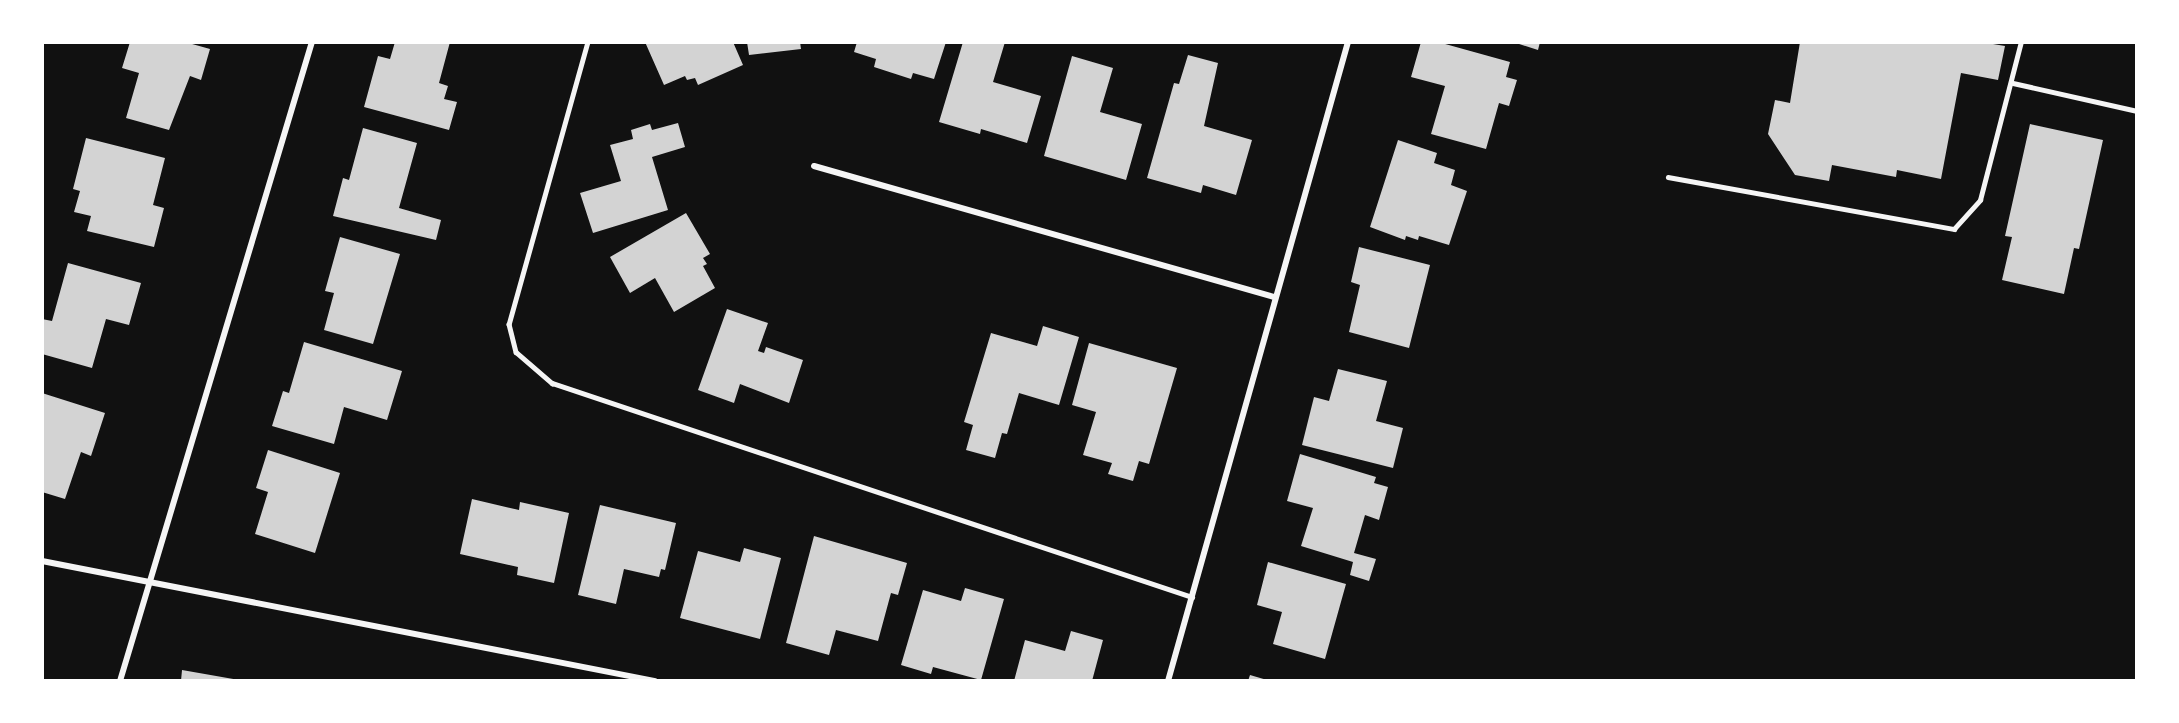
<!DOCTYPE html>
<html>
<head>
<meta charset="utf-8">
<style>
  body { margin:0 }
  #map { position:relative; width:2179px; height:723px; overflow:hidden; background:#111; font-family:"Exo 2",sans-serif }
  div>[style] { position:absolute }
  .building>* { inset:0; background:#d3d3d3 }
  .service>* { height:4.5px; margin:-2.25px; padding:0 2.25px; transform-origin:2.25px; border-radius:2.25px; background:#f5f5f5 }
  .minor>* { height:6px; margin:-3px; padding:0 3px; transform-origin:3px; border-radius:3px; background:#f5f5f5 }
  span { translate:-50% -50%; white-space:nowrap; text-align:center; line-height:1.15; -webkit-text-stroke:6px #fff; paint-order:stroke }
  .frame { position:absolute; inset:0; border:44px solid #fff; pointer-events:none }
</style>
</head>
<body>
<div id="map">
  <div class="building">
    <div style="clip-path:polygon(130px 42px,185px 42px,210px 49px,201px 80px,190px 76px,169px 130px,126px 118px,139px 73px,122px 68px)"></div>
    <div style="clip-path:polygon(395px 42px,450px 42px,439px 83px,448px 86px,444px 99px,457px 102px,449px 130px,364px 107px,378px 56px,390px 59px)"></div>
    <div style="clip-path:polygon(645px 42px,733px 42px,743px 65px,698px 85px,695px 78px,687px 80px,685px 76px,664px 85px)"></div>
    <div style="clip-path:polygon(747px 42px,800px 42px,801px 49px,749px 55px)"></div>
    <div style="clip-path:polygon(857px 42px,946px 42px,934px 79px,913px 73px,911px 79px,874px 67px,876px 59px,854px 52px)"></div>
    <div style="clip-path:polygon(963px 42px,1005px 42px,993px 82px,1041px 96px,1027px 143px,981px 129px,980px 134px,939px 122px)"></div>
    <div style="clip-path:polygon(1421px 42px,1438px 42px,1510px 62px,1506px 77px,1517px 80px,1509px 106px,1499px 103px,1486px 149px,1431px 134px,1445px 86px,1411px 77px)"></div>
    <div style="clip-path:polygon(1513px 42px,1540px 42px,1538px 50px)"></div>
    <div style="clip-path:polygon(1800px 42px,1981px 42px,2005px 46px,1998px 80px,1961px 73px,1941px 179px,1897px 170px,1896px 177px,1832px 165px,1829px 181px,1795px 175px,1768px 134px,1775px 100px,1790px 103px)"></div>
    <div style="clip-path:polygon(1188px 55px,1218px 63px,1204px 126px,1252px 140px,1236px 195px,1203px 185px,1201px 193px,1147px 178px,1174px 83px,1179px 84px)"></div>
    <div style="clip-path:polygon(1072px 56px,1113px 68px,1100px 112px,1142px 124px,1126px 180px,1044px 156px)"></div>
    <div style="clip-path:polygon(678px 123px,685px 147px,652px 157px,668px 210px,593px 233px,580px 193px,621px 181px,610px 145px,633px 139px,631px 130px,650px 124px,652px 130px)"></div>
    <div style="clip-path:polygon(2030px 124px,2103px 140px,2079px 249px,2074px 248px,2064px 294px,2002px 280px,2012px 237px,2005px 236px)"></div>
    <div style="clip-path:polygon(363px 128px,417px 143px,399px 208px,441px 220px,436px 240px,333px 216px,343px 178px,349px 180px)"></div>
    <div style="clip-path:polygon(86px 138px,165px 158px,153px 205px,164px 208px,154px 247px,87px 231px,91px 216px,74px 212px,80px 191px,73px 189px)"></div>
    <div style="clip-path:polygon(1398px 140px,1437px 153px,1434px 163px,1455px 170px,1451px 185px,1467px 191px,1449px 245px,1419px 236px,1418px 240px,1406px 236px,1405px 240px,1370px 227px)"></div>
    <div style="clip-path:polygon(686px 213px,710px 254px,703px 258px,707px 264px,703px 266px,715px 288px,674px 312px,655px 278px,630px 293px,610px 257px)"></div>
    <div style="clip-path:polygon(340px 237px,400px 254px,373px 344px,324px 330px,334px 293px,325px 291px)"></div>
    <div style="clip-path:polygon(1359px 247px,1430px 265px,1409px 348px,1349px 332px,1360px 285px,1351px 282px)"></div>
    <div style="clip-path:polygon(68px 263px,141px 283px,129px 325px,106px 319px,92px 368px,42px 354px,42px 319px,52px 321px)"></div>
    <div style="clip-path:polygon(727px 309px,768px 323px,758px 351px,764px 353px,766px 347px,803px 360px,789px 403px,740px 384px,734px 403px,698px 390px)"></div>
    <div style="clip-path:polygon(1043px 326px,1079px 337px,1059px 405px,1019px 393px,1007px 434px,1002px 433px,995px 458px,966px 450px,973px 425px,964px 422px,991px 333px,1037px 346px)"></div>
    <div style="clip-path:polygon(304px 342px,402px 371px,387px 420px,344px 407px,334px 444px,272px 426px,283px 391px,289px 393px)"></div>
    <div style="clip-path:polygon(1089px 343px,1177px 368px,1149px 464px,1139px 461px,1133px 481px,1108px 474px,1112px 463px,1083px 455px,1096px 412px,1072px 405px)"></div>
    <div style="clip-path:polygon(1338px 369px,1387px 381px,1376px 421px,1403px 428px,1393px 468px,1302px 445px,1314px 397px,1329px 401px)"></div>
    <div style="clip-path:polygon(42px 393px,105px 413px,91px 456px,81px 452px,65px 499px,42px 492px)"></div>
    <div style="clip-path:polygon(268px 450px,340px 473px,315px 553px,255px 534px,268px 492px,256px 488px)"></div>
    <div style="clip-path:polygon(1300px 454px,1376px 477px,1374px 483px,1388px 487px,1379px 520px,1365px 515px,1354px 553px,1376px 559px,1369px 581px,1350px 575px,1353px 562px,1301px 546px,1313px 508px,1287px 501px)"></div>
    <div style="clip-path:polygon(472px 499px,519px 510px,520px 502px,569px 513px,554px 583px,517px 575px,518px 567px,460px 554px)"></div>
    <div style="clip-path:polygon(600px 505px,676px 523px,665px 570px,661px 569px,659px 577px,624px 569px,616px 604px,578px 595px)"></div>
    <div style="clip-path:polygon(814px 536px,907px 563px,898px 595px,891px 593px,878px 641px,836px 630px,829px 655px,786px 643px)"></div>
    <div style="clip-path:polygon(744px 548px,781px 558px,760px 639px,680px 618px,698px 551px,740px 562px)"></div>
    <div style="clip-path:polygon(1268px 562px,1346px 584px,1325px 659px,1273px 644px,1282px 612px,1257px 605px)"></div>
    <div style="clip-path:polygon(965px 588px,1004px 599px,981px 680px,933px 667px,931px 674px,901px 665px,923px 590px,961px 601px)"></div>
    <div style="clip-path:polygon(1071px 631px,1103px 640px,1092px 681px,1014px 681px,1025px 640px,1065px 651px)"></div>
    <div style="clip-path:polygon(182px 670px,239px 680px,239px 681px,181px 681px)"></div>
    <div style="clip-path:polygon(1250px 675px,1267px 680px,1267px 681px,1248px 681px)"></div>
  </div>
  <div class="service">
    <div style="left:588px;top:42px;width:293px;rotate:105.6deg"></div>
    <div style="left:509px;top:324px;width:29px;rotate:76deg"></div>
    <div style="left:516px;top:352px;width:48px;rotate:40.7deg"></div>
    <div style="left:552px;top:383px;width:675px;rotate:18.49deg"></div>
    <div style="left:2013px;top:83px;width:127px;rotate:12.7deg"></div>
    <div style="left:1668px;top:177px;width:291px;rotate:10.3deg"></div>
    <div style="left:1954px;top:229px;width:39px;rotate:-48deg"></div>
    <div style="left:1980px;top:200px;width:163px;rotate:-75.5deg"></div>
  </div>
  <div class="minor">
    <div style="left:814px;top:166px;width:478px;rotate:15.9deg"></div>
    <div style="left:42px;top:561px;width:625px;rotate:11.08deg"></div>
    <div style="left:120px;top:681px;width:667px;rotate:-73.28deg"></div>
    <div style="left:1168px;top:681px;width:664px;rotate:-74.27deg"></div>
  </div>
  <div class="frame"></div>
</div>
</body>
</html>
